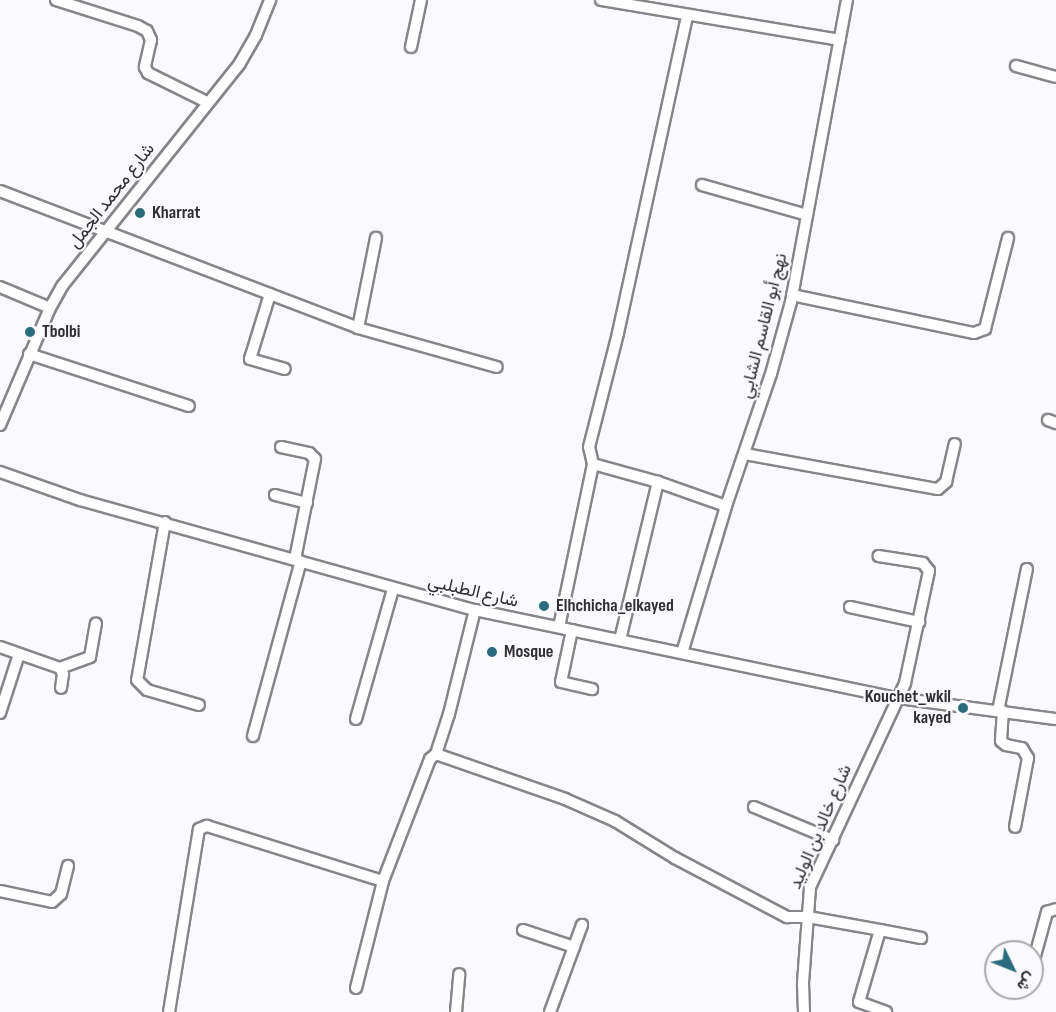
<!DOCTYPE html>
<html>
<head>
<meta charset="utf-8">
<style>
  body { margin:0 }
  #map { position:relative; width:1056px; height:1012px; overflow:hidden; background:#fafafe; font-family:"Sofia Sans Condensed",Vazirmatn,sans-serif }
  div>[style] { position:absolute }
  .roads { filter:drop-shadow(2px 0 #858689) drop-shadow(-2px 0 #858689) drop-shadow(0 2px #858689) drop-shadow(0 -2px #858689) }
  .minor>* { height:10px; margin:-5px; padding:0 5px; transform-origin:5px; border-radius:5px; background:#fff }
  .dots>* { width:16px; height:16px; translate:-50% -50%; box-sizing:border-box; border:3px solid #fafafe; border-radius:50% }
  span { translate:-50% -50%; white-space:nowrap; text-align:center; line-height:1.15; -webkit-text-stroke:4.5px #fafafe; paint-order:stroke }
  .street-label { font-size:18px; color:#2f2f31 }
  .poi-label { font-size:18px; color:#2f2f31; font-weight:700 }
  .left { translate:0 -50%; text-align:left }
  .right { translate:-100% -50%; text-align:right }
  .north { position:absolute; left:984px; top:940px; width:60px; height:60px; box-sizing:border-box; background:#fafafe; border:2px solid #a9a9ac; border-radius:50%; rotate:133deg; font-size:16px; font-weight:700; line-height:24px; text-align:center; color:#2f2f31 }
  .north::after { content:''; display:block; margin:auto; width:21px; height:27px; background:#2a6b7e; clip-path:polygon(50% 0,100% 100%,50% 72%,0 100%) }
</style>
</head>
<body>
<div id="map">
  <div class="roads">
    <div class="minor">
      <div style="left:56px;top:0;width:86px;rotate:17.6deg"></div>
      <div style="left:138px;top:26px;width:10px;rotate:29deg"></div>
      <div style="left:147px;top:31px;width:10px;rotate:66deg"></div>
      <div style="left:151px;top:40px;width:28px;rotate:103deg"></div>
      <div style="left:145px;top:67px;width:7px;rotate:63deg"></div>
      <div style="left:148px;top:73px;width:66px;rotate:26.2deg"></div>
      <div style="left:601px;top:0;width:242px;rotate:9.5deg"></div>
      <div style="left:411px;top:47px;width:48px;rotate:-78deg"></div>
      <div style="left:1016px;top:66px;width:41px;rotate:15.4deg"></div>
      <div style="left:702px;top:185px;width:109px;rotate:15.9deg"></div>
      <div style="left:0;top:191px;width:383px;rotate:20.9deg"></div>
      <div style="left:358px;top:328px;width:144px;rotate:15.7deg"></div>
      <div style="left:0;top:287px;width:54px;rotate:22.8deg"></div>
      <div style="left:270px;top:294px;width:68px;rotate:107.1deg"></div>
      <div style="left:250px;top:359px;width:36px;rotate:16deg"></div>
      <div style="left:792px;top:295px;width:186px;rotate:11.8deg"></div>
      <div style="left:974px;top:333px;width:12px;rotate:-20deg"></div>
      <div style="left:985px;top:329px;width:94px;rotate:-75.8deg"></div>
      <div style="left:358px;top:328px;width:92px;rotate:-78.7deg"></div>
      <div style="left:29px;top:354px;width:168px;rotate:18deg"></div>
      <div style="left:1048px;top:420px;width:9px;rotate:21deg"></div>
      <div style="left:0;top:425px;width:127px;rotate:-66.9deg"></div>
      <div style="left:50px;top:308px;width:26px;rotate:-61deg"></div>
      <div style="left:63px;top:285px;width:284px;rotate:-51.4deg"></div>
      <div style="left:240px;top:63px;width:32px;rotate:-60deg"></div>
      <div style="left:256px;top:35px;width:38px;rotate:-68deg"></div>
      <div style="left:281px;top:447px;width:29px;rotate:12deg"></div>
      <div style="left:309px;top:453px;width:8px;rotate:45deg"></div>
      <div style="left:315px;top:459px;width:102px;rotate:101.3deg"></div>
      <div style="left:745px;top:454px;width:196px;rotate:10.3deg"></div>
      <div style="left:938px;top:489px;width:11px;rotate:-41deg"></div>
      <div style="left:946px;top:482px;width:39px;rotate:-77deg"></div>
      <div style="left:593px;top:464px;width:67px;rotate:15.5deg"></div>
      <div style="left:658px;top:482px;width:72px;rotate:19.4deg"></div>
      <div style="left:0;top:472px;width:85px;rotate:19.3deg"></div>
      <div style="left:80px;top:500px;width:410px;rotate:15.6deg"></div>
      <div style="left:475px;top:610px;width:432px;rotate:11.8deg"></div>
      <div style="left:898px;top:698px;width:159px;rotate:7.6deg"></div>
      <div style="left:275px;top:495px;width:33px;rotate:14deg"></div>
      <div style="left:165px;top:522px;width:160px;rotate:100deg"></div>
      <div style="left:137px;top:680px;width:14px;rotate:45deg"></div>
      <div style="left:147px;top:690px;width:54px;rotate:16.1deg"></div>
      <div style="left:850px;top:607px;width:71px;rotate:12.3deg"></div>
      <div style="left:559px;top:627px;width:167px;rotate:-78.2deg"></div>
      <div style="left:593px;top:464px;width:17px;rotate:-103deg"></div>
      <div style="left:589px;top:447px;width:118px;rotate:-75.7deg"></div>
      <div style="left:618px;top:333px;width:324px;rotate:-77.7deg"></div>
      <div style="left:572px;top:630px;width:53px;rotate:101.9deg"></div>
      <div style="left:561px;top:682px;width:32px;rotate:13deg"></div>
      <div style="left:620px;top:640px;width:163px;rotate:-76.5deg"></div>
      <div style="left:0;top:647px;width:64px;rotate:19.3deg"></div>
      <div style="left:60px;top:668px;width:32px;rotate:-20deg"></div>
      <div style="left:90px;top:657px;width:34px;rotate:-80deg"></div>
      <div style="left:682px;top:653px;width:153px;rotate:-73.3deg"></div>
      <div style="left:726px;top:506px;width:139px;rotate:-71.2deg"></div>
      <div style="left:771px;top:374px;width:75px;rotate:-74.5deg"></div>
      <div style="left:791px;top:302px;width:307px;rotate:-79.5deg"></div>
      <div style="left:60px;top:668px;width:7px;rotate:63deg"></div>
      <div style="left:63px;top:674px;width:14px;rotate:98deg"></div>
      <div style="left:998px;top:711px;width:145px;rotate:-78.5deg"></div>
      <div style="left:1003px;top:711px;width:30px;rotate:94deg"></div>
      <div style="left:1001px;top:741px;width:6px;rotate:39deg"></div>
      <div style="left:1006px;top:745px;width:16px;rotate:11deg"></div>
      <div style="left:1022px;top:748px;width:12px;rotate:59deg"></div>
      <div style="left:1028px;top:758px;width:70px;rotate:100.7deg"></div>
      <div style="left:0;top:713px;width:62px;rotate:-72.1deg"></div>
      <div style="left:356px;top:719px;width:135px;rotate:-74.1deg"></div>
      <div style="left:253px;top:736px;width:181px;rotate:-74.7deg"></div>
      <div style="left:436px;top:754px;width:137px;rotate:19.2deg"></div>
      <div style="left:565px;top:799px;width:55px;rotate:23.7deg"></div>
      <div style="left:615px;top:821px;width:70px;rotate:31.7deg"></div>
      <div style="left:675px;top:858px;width:127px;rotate:27.8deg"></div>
      <div style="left:787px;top:917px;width:21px"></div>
      <div style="left:808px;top:917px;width:73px;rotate:10.2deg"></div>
      <div style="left:880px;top:930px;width:75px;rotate:106.3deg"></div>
      <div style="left:859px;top:1002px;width:29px;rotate:20deg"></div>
      <div style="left:754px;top:807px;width:86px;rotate:22.7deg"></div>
      <div style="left:0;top:891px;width:53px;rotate:11.9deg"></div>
      <div style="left:52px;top:902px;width:12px;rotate:-42deg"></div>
      <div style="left:61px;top:894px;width:29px;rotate:-76deg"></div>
      <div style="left:523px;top:930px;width:54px;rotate:18.4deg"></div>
      <div style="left:880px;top:930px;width:42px;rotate:11deg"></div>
      <div style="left:1035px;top:956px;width:46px;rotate:-74.7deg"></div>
      <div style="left:1047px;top:912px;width:9px;rotate:-18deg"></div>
      <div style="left:356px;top:988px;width:110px;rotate:-75.8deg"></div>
      <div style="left:383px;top:881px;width:131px;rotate:-68.9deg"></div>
      <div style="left:430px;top:759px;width:8px;rotate:-40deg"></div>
      <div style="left:436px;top:754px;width:42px;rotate:-72deg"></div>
      <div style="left:449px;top:714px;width:107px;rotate:-76deg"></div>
      <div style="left:169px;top:1012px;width:185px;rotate:-80.7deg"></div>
      <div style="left:199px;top:829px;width:9px;rotate:-21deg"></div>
      <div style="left:207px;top:826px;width:184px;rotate:17.4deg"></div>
      <div style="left:456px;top:1012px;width:38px;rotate:-85deg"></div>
      <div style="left:550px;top:1012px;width:93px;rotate:-69.8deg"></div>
      <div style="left:804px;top:1012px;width:29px;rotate:-92deg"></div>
      <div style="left:803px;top:983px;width:96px;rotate:-85.8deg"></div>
      <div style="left:810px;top:887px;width:225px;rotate:-65deg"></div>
      <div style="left:905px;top:683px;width:115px;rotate:-77.9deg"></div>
      <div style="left:929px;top:571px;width:10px;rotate:-127deg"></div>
      <div style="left:923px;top:563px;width:45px;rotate:-171deg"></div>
    </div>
  </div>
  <div class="dots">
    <div style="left:140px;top:213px;background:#2a6b7e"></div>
    <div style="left:30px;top:332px;background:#2a6b7e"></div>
    <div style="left:544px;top:606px;background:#2a6b7e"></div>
    <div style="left:492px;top:652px;background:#2a6b7e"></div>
    <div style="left:963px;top:708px;background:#2a6b7e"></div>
  </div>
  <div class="street-label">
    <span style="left:112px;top:196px;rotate:-52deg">شارع محمد الجمل</span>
    <span style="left:764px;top:326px;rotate:-76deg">نهج أبو القاسم الشابي</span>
    <span style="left:473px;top:592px;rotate:13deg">شارع الطبلبي</span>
    <span style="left:821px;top:827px;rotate:-67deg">شارع خالد بن الوليد</span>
  </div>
  <div class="poi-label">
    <span class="left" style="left:152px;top:213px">Kharrat</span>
    <span class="left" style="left:42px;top:332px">Tbolbi</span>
    <span class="left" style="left:556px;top:606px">Elhchicha_elkayed</span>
    <span class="left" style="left:504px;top:652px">Mosque</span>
    <span class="right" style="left:951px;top:708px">Kouchet_wkil<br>kayed</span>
  </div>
  <div class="north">ش</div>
</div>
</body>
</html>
